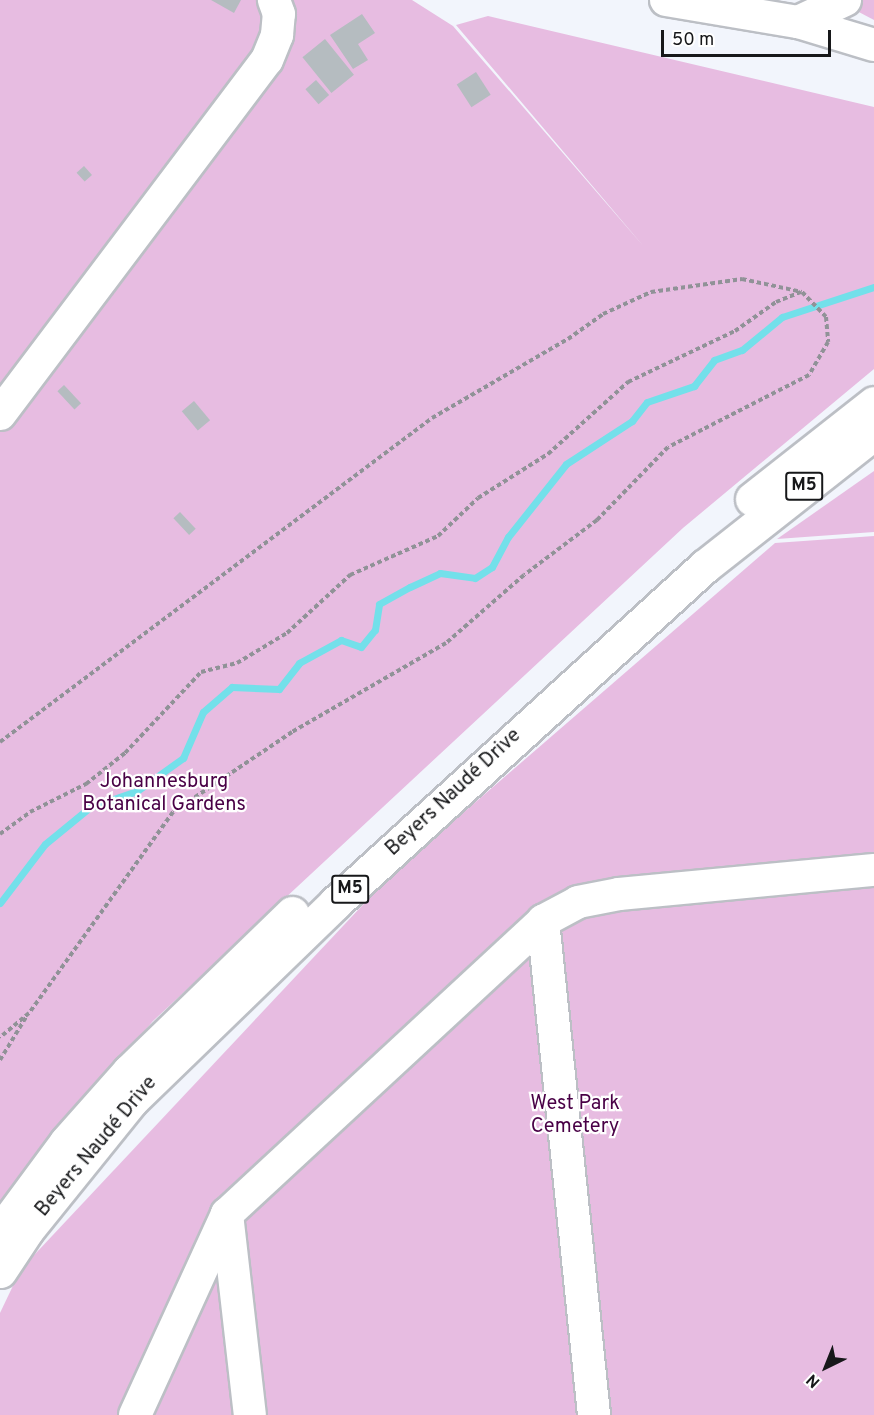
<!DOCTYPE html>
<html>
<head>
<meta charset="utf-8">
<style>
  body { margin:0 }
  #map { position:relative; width:874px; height:1415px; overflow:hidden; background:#f2f5fc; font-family:Overpass,sans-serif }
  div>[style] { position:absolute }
  .green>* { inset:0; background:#e7bce1 }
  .stream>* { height:7px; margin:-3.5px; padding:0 3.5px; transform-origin:3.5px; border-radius:3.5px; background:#73e0ea }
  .building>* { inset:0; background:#b5bcc0; transform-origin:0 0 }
  .path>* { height:4px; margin-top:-2px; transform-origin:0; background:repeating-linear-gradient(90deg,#909297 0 4.5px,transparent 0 7.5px) }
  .roads { filter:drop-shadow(2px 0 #bcbfc5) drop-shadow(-2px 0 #bcbfc5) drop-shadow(0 2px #bcbfc5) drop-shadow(0 -2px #bcbfc5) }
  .minor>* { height:32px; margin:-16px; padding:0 16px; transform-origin:16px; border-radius:16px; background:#fff }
  .major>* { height:33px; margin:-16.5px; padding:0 16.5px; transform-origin:16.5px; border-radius:16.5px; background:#fff }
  span { translate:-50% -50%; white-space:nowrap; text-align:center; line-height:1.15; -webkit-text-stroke:4.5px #fff; paint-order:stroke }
  .shield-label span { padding:2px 4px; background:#fff; border:2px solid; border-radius:4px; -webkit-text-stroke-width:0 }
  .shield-label { font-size:18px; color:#17181a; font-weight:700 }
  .park-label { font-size:20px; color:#490046 }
  .street-label { font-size:20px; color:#17181a }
  .north { position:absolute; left:796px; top:1337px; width:60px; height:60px; -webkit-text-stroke:4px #fff; paint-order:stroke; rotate:223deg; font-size:16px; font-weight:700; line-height:24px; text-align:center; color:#17181a }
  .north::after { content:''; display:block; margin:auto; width:21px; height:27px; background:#17181a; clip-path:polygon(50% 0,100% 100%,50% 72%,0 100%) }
  .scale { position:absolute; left:661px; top:30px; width:170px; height:27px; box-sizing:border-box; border:3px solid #17181a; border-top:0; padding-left:8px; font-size:18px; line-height:21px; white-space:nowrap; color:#17181a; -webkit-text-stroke:4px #fff; paint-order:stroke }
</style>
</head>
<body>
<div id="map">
  <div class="green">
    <div style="clip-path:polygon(0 0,412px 0,453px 26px,645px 248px,456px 25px,488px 16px,874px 107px,874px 369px,683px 528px,153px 1021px,56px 1135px,0 1214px)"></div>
    <div style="clip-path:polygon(836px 0,874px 0,874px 20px)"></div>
    <div style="clip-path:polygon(874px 471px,874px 532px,777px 539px)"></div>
    <div style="clip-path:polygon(874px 536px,874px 1415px,0 1415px,0 1313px,21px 1269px,389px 877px,775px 543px)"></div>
  </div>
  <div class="stream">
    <div style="left:0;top:903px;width:74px;rotate:-52.7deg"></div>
    <div style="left:45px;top:844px;width:58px;rotate:-39.4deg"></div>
    <div style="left:90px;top:807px;width:50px;rotate:-18.8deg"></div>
    <div style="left:137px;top:791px;width:57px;rotate:-35.7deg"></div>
    <div style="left:183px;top:758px;width:50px;rotate:-66.5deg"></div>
    <div style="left:203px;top:712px;width:38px;rotate:-41deg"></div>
    <div style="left:232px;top:687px;width:47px;rotate:2.4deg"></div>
    <div style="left:279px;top:689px;width:33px;rotate:-52deg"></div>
    <div style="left:299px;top:663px;width:48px;rotate:-28.7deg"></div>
    <div style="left:341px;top:640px;width:21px;rotate:19deg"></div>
    <div style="left:361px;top:647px;width:22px;rotate:-51deg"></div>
    <div style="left:375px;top:630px;width:26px;rotate:-81deg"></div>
    <div style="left:379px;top:604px;width:35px;rotate:-29deg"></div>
    <div style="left:410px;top:587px;width:33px;rotate:-25deg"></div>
    <div style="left:440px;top:573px;width:35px;rotate:8deg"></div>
    <div style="left:475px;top:578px;width:20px;rotate:-33deg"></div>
    <div style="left:492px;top:567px;width:34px;rotate:-62deg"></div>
    <div style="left:508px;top:537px;width:93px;rotate:-51.5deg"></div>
    <div style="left:566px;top:464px;width:79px;rotate:-33.1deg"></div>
    <div style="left:632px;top:421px;width:24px;rotate:-52deg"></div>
    <div style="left:647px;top:402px;width:50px;rotate:-18.8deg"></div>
    <div style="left:694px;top:386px;width:33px;rotate:-52deg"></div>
    <div style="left:714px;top:360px;width:30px;rotate:-20deg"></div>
    <div style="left:742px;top:350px;width:52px;rotate:-39.5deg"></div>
    <div style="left:782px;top:317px;width:97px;rotate:-18.1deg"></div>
  </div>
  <div class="building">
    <div style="clip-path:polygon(211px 0,241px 0,234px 13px)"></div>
    <div style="clip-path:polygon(362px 14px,375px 33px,358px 44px,368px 60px,353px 69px,330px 35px)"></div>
    <div style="left:325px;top:39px;width:46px;height:29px;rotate:51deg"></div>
    <div style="left:476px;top:72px;width:27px;height:23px;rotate:57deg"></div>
    <div style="left:316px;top:80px;width:20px;height:14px;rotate:49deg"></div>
    <div style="left:84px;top:166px;width:12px;height:10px;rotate:48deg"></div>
    <div style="left:64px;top:385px;width:25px;height:9px;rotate:47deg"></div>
    <div style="left:194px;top:401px;width:25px;height:16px;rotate:50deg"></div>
    <div style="left:180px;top:512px;width:23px;height:9px;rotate:47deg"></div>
  </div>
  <div class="path">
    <div style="left:0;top:742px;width:540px;rotate:-36.87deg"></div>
    <div style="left:432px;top:418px;width:157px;rotate:-30.2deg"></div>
    <div style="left:568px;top:339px;width:43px;rotate:-35.5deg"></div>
    <div style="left:603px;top:314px;width:53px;rotate:-24.6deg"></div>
    <div style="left:651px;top:292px;width:92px;rotate:-8.1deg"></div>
    <div style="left:742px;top:279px;width:61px;rotate:12.2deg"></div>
    <div style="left:802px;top:292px;width:35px;rotate:46deg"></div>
    <div style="left:826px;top:317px;width:25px;rotate:85deg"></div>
    <div style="left:828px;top:342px;width:38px;rotate:120deg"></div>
    <div style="left:809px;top:375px;width:158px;rotate:152.9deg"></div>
    <div style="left:668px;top:447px;width:102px;rotate:134.2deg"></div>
    <div style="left:597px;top:520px;width:91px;rotate:143deg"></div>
    <div style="left:524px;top:575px;width:103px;rotate:138.9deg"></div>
    <div style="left:446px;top:643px;width:178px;rotate:150deg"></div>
    <div style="left:292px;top:732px;width:143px;rotate:146.1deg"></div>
    <div style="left:173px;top:812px;width:247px;rotate:125.6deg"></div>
    <div style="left:29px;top:1013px;width:38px;rotate:140deg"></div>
    <div style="left:0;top:834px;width:37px;rotate:-36deg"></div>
    <div style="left:30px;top:812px;width:63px;rotate:-26.6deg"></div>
    <div style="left:86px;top:784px;width:50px;rotate:-38.5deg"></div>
    <div style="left:125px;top:753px;width:111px;rotate:-46.8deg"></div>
    <div style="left:201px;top:672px;width:37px;rotate:-14deg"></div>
    <div style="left:237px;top:663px;width:58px;rotate:-31deg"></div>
    <div style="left:287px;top:633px;width:86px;rotate:-42.6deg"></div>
    <div style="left:350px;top:575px;width:96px;rotate:-23.9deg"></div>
    <div style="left:438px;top:536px;width:55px;rotate:-43.5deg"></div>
    <div style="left:478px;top:498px;width:83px;rotate:-32.2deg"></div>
    <div style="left:548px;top:454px;width:108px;rotate:-42deg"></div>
    <div style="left:628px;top:382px;width:119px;rotate:-25.5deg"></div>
    <div style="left:735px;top:331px;width:50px;rotate:-35.3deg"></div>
    <div style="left:776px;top:302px;width:27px;rotate:-22deg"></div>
    <div style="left:0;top:1060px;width:50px;rotate:-58.8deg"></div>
  </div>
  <div class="roads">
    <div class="minor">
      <div style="left:666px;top:0;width:134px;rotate:9.5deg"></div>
      <div style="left:798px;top:22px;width:79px;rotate:16.8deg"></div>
      <div style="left:798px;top:22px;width:52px;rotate:-25.1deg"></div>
      <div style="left:0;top:414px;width:443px;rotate:-53deg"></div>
      <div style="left:267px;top:60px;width:27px;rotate:-68deg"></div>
      <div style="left:277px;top:35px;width:21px;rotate:-85deg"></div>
      <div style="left:279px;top:14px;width:15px;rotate:-110deg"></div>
      <div style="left:543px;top:921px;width:497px;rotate:84.1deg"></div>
      <div style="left:227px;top:1214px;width:202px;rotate:83.5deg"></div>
      <div style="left:135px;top:1415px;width:221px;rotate:-65.4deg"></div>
      <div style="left:227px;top:1214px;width:431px;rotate:-42.8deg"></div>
      <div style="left:543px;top:921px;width:40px;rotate:-28deg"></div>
      <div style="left:578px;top:902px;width:42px;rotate:-11deg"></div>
      <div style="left:619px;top:894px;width:256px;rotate:-5.4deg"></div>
    </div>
    <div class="major">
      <div style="left:752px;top:499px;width:155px;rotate:-38.2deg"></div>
      <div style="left:1px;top:1230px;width:109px;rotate:-53.5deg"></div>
      <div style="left:66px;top:1142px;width:95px;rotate:-48.4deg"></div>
      <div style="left:129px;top:1071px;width:227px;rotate:-44.1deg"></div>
      <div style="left:0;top:1271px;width:49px;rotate:-56.6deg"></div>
      <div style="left:27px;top:1230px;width:166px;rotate:-51.1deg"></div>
      <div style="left:131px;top:1101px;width:284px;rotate:-44.1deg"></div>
      <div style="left:335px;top:903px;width:500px;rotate:-42.33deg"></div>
      <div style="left:705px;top:566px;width:215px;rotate:-38.2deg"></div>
    </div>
  </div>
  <div class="shield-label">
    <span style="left:804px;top:486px">M5</span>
    <span style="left:350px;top:889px">M5</span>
  </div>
  <div class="park-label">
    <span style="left:164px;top:794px">Johannesburg<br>Botanical Gardens</span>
    <span style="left:575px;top:1116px">West Park<br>Cemetery</span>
  </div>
  <div class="street-label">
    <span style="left:454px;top:793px;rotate:-43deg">Beyers Naudé Drive</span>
    <span style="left:97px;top:1147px;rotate:-50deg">Beyers Naudé Drive</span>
  </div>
  <div class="north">N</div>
  <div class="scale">50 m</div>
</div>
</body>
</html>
